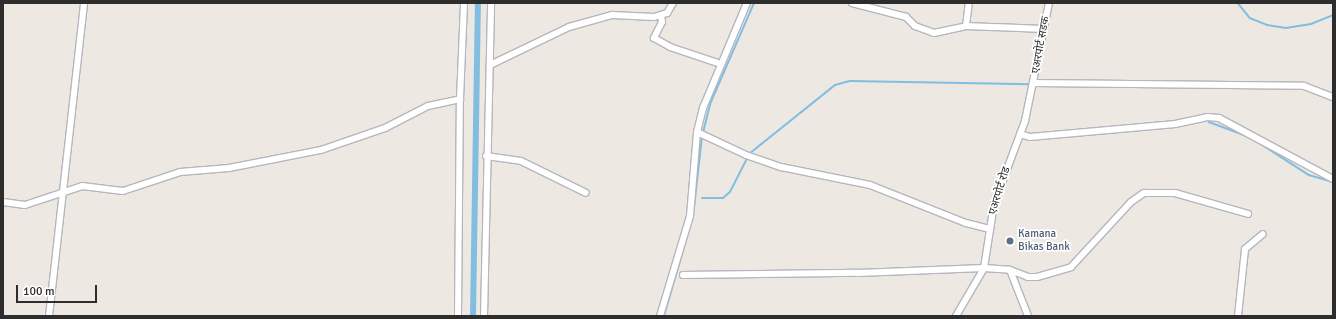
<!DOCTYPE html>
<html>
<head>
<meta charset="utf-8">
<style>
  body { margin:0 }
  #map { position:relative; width:1336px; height:319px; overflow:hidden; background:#ede9e2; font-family:Signika,"Noto Sans Devanagari",sans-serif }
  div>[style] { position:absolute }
  .stream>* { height:1.5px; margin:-0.75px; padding:0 0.75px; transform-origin:0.75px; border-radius:0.75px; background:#82bde2 }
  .canal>* { height:5.5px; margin:-2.75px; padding:0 2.75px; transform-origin:2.75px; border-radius:2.75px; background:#82bde2 }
  .roads { filter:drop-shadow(1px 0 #b5b6bf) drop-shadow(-1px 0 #b5b6bf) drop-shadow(0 1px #b5b6bf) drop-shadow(0 -1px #b5b6bf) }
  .minor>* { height:6px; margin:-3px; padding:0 3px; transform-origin:3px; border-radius:3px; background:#fff }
  .dots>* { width:11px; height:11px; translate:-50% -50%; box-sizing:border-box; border:2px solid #fff; border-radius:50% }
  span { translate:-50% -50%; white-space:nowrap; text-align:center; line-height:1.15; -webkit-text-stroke:3.5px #fff; paint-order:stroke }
  .street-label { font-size:11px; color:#2d2d2d }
  .service-label { font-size:11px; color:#4e5e75 }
  .left { translate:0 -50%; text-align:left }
  .frame { position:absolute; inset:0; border:4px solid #2d2d2d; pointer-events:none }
  .scale { position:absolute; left:16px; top:285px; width:81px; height:18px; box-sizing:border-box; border:2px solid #2d2d2d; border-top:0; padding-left:5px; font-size:12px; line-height:14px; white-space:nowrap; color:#2d2d2d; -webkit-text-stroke:3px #fff; paint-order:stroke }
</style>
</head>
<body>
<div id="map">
  <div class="stream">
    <div style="left:1238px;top:3px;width:19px;rotate:51deg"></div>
    <div style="left:1250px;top:18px;width:18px;rotate:22deg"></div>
    <div style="left:1267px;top:25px;width:19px;rotate:9deg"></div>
    <div style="left:1286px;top:28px;width:25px;rotate:-9deg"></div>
    <div style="left:1311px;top:24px;width:24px;rotate:-22deg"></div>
    <div style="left:1209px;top:122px;width:40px;rotate:20.2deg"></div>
    <div style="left:703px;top:133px;width:32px;rotate:-76deg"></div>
    <div style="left:711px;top:102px;width:108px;rotate:-66.5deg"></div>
    <div style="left:1261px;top:144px;width:57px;rotate:32.9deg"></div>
    <div style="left:1309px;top:175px;width:25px;rotate:16deg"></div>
    <div style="left:749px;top:154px;width:110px;rotate:-38.7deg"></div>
    <div style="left:835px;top:85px;width:16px;rotate:-15deg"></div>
    <div style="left:850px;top:81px;width:180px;rotate:1deg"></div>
    <div style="left:702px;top:198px;width:21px"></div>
    <div style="left:723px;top:198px;width:9px;rotate:-41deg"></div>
    <div style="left:730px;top:192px;width:38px;rotate:-63deg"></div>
    <div style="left:694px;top:208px;width:71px;rotate:-83.6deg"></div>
    <div style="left:664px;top:316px;width:104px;rotate:-73.8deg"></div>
  </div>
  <div class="canal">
    <div style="left:473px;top:316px;width:313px;rotate:-89.1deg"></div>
  </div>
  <div class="roads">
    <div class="minor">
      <div style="left:852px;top:3px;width:56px;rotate:14.5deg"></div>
      <div style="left:906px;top:17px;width:13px;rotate:45deg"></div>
      <div style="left:915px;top:26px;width:20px;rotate:20deg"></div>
      <div style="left:934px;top:33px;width:33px;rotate:-12deg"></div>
      <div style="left:966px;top:26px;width:78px;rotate:2.2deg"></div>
      <div style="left:661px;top:15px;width:7px;rotate:82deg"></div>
      <div style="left:662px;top:22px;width:18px;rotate:117deg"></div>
      <div style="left:654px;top:38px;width:18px;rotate:29deg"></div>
      <div style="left:670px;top:47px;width:54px;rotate:18.4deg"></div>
      <div style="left:966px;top:26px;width:23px;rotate:-83deg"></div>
      <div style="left:490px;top:65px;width:88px;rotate:-25.7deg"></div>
      <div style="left:569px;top:27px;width:45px;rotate:-15.6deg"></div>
      <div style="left:612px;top:15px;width:42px;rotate:2.7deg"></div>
      <div style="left:654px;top:17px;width:14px;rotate:-17deg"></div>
      <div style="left:667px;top:13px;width:12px;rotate:-59deg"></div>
      <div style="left:1034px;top:83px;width:270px;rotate:0.6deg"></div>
      <div style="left:1304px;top:86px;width:31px;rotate:21deg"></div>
      <div style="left:697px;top:132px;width:54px;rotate:25.1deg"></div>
      <div style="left:746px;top:155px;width:37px;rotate:19deg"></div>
      <div style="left:781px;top:167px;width:91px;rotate:11.4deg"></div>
      <div style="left:870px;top:185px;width:103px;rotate:21.6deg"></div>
      <div style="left:966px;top:223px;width:25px;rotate:14deg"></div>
      <div style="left:1020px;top:134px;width:10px;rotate:17deg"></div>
      <div style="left:1030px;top:137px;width:146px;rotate:-5.1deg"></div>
      <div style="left:1175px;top:124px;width:33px;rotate:-12deg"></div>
      <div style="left:1207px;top:117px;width:12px;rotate:5deg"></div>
      <div style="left:1219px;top:118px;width:129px;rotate:28.2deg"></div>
      <div style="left:486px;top:156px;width:35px;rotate:8deg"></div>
      <div style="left:521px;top:161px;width:72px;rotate:26.2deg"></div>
      <div style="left:3px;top:202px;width:22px;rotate:8deg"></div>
      <div style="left:25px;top:205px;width:60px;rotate:-18.4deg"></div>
      <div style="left:82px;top:186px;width:41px;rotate:7deg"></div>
      <div style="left:123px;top:191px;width:60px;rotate:-18.4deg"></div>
      <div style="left:180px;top:172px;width:49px;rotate:-4.7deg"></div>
      <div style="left:229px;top:168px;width:94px;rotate:-11.1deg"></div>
      <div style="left:321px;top:150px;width:68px;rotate:-19deg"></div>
      <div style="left:385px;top:128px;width:48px;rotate:-27.1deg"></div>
      <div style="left:428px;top:106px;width:33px;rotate:-12deg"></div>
      <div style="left:1010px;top:270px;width:19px;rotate:21deg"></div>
      <div style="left:1028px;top:277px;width:9px"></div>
      <div style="left:1037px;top:277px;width:35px;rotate:-16deg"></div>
      <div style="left:1071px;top:267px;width:88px;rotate:-47.3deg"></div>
      <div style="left:1131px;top:202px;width:16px;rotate:-35deg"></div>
      <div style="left:1144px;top:193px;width:31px"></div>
      <div style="left:1175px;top:193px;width:76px;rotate:16deg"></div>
      <div style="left:683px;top:275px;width:175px;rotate:-0.7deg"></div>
      <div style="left:858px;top:273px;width:126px;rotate:-2.3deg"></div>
      <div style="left:984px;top:268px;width:26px;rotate:4deg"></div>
      <div style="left:1010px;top:270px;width:49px;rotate:68.6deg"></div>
      <div style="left:49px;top:316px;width:315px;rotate:-83.6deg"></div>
      <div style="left:458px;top:316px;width:217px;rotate:-89.5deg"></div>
      <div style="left:460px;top:99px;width:96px;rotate:-87.6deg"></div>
      <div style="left:484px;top:316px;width:313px;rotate:-88.7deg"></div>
      <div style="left:660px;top:316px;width:104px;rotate:-73.3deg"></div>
      <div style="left:690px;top:216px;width:84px;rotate:-85.2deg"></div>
      <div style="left:697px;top:132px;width:25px;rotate:-76deg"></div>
      <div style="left:703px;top:108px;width:114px;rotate:-67.3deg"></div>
      <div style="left:956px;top:316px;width:56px;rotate:-59.7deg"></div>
      <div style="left:984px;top:268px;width:65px;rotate:-81.1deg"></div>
      <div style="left:994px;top:204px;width:89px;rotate:-69.5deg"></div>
      <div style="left:1025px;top:121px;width:120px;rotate:-78.5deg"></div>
      <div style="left:1238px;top:316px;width:67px;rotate:-84deg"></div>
      <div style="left:1245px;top:249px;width:23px;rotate:-40deg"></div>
    </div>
  </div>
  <div class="dots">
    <div style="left:1010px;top:241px;background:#5c6f8a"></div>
  </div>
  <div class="street-label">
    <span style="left:1041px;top:45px;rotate:-80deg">एअरपोर्ट सडक</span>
    <span style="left:1000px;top:191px;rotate:-73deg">एअरपोर्ट रोड</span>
  </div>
  <div class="service-label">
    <span class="left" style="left:1018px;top:241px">Kamana<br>Bikas Bank</span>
  </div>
  <div class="frame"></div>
  <div class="scale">100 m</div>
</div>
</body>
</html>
